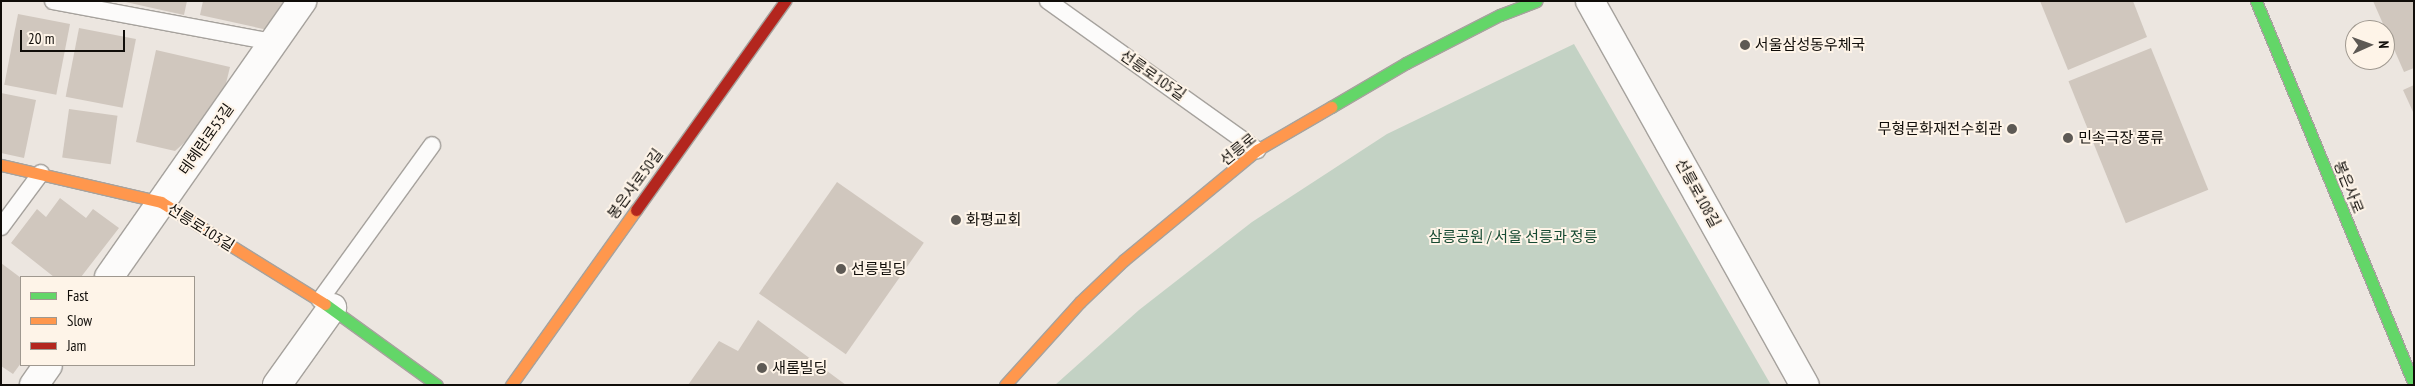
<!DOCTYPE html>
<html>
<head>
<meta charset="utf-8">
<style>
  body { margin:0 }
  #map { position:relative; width:2415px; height:386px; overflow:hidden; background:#ece6e0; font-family:"PT Sans Narrow","Noto Sans KR",sans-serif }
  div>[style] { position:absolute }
  .green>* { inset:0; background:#c3d2c4 }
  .building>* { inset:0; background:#d0c7be; transform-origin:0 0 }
  .roads { filter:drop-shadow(1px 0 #a6a29d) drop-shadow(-1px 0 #a6a29d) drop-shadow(0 1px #a6a29d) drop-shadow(0 -1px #a6a29d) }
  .lane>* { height:16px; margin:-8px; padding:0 8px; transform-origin:8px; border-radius:8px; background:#fcfbfa }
  .street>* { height:28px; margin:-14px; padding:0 14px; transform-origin:14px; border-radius:14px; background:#fcfbfa }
  .fast>* { height:11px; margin:-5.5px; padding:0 5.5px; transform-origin:5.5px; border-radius:5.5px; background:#63d668 }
  .slow>* { height:11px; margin:-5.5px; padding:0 5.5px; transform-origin:5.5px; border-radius:5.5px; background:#ff974d }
  .jam>* { height:11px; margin:-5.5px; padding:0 5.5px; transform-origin:5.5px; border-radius:5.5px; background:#b3261e }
  .dots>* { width:14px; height:14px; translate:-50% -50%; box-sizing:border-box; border:2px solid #fef4e8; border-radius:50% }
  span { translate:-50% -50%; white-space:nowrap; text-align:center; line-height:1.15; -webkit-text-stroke:4px #fef4e8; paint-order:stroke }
  .poi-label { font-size:15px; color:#100d09 }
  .left { translate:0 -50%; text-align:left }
  .right { translate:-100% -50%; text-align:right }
  .street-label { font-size:15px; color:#100d09 }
  .park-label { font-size:15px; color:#164a32 }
  .frame { position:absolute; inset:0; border:2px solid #100d09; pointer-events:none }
  .legend { position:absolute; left:20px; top:276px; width:175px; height:90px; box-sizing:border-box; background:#fef4e8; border:1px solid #9f988f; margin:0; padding:6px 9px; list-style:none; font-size:15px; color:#100d09 }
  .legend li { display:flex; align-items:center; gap:10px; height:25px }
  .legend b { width:25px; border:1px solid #9f988f }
  .north { position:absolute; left:2345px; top:20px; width:50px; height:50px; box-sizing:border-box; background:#fef4e8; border:1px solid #9f988f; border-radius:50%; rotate:88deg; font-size:14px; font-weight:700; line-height:20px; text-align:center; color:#100d09 }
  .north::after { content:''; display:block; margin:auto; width:18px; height:22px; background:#5d5954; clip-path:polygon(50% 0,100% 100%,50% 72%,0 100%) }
  .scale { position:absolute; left:20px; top:30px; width:105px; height:22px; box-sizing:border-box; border:2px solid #100d09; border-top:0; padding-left:6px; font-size:15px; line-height:18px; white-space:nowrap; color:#100d09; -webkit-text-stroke:4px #fef4e8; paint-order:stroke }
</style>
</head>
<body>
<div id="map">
  <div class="green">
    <div style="clip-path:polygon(1574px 44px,1771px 385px,1055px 385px,1139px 310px,1252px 222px,1387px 134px)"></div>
  </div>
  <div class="building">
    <div style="clip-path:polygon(121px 1px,187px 1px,184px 15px)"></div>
    <div style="clip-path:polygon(203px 1px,284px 1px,277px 32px,200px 15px)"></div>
    <div style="clip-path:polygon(2040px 1px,2133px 1px,2147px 37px,2068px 70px)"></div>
    <div style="clip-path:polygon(2373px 1px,2414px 1px,2414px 68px,2404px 72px)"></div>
    <div style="left:18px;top:14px;width:53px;height:72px;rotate:11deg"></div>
    <div style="left:79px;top:28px;width:58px;height:70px;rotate:11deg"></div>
    <div style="left:2151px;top:48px;width:153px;height:89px;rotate:68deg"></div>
    <div style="clip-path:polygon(156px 50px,230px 67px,219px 112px,175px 151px,136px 142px)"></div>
    <div style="clip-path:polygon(2414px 85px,2414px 114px,2403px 90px)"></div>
    <div style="clip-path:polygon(1px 93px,36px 100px,24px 158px,1px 153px)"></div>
    <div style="left:69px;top:109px;width:49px;height:49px;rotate:8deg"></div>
    <div style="left:837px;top:182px;width:106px;height:136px;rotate:35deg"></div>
    <div style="clip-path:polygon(60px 198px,86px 218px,93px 209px,119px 228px,81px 277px,54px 277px,11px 243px,37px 209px,46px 217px)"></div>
    <div style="clip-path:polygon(1px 263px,21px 278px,21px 363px,13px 374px,1px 366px)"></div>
    <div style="clip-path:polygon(758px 320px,846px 385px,688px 385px,719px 341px,738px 351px)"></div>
  </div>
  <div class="roads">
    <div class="lane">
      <div style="left:53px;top:1px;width:224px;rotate:10.6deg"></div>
      <div style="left:1048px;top:1px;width:257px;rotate:35.5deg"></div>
      <div style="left:1px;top:227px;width:67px;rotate:-53.5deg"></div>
      <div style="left:320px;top:300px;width:191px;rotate:-54.1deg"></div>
    </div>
    <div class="street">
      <div style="left:1590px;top:1px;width:440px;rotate:60.8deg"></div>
      <div style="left:109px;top:277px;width:337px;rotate:-55deg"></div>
      <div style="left:34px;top:385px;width:24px;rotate:-55deg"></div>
      <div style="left:277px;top:385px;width:95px;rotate:-54.5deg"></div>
    </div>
    <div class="fast">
      <div style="left:2256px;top:1px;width:414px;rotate:67.6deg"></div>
      <div style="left:1331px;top:107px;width:87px;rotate:-30.4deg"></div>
      <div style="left:1406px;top:63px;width:106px;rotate:-27.1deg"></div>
      <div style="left:1500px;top:15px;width:39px;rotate:-21deg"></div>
      <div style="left:325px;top:304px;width:138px;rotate:35.9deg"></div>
    </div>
    <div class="slow">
      <div style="left:1px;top:165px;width:164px;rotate:13deg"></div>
      <div style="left:161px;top:202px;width:193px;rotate:31.9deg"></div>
      <div style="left:511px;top:385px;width:215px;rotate:-54.5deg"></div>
      <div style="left:1005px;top:385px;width:112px;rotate:-47.9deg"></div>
      <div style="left:1080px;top:302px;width:61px;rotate:-43.7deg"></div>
      <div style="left:1124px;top:260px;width:173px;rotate:-39.6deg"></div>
      <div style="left:1257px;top:150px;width:86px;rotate:-30.2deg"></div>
    </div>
    <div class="jam">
      <div style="left:636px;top:210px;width:257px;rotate:-54.5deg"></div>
    </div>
  </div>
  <div class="dots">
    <div style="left:1745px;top:45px;background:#5d5954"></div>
    <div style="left:2012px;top:129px;background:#5d5954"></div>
    <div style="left:2068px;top:138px;background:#5d5954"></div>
    <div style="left:956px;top:220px;background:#5d5954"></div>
    <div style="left:841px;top:269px;background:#5d5954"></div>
    <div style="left:762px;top:368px;background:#5d5954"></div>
  </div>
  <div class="poi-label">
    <span class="left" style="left:1755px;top:45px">서울삼성동우체국</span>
    <span class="right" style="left:2002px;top:129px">무형문화재전수회관</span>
    <span class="left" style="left:2078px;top:138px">민속극장 풍류</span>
    <span class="left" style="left:966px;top:220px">화평교회</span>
    <span class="left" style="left:851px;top:269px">선릉빌딩</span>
    <span class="left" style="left:772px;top:368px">새롬빌딩</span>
  </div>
  <div class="street-label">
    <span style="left:1153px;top:75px;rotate:35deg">선릉로105길</span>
    <span style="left:206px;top:139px;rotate:-55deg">테헤란로53길</span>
    <span style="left:1238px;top:149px;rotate:-39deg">선릉로</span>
    <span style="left:635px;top:184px;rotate:-54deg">봉은사로50길</span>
    <span style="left:2349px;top:187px;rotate:68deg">봉은사로</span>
    <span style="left:1698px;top:193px;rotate:61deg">선릉로108길</span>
    <span style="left:201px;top:227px;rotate:32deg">선릉로103길</span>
  </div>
  <div class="park-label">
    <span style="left:1513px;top:237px">삼릉공원 / 서울 선릉과 정릉</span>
  </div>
  <div class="frame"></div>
  <ul class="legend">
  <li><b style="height:6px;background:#63d668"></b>Fast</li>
  <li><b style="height:6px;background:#ff974d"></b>Slow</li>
  <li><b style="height:6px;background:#b3261e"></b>Jam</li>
  </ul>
  <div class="north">N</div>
  <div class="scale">20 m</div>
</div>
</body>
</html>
